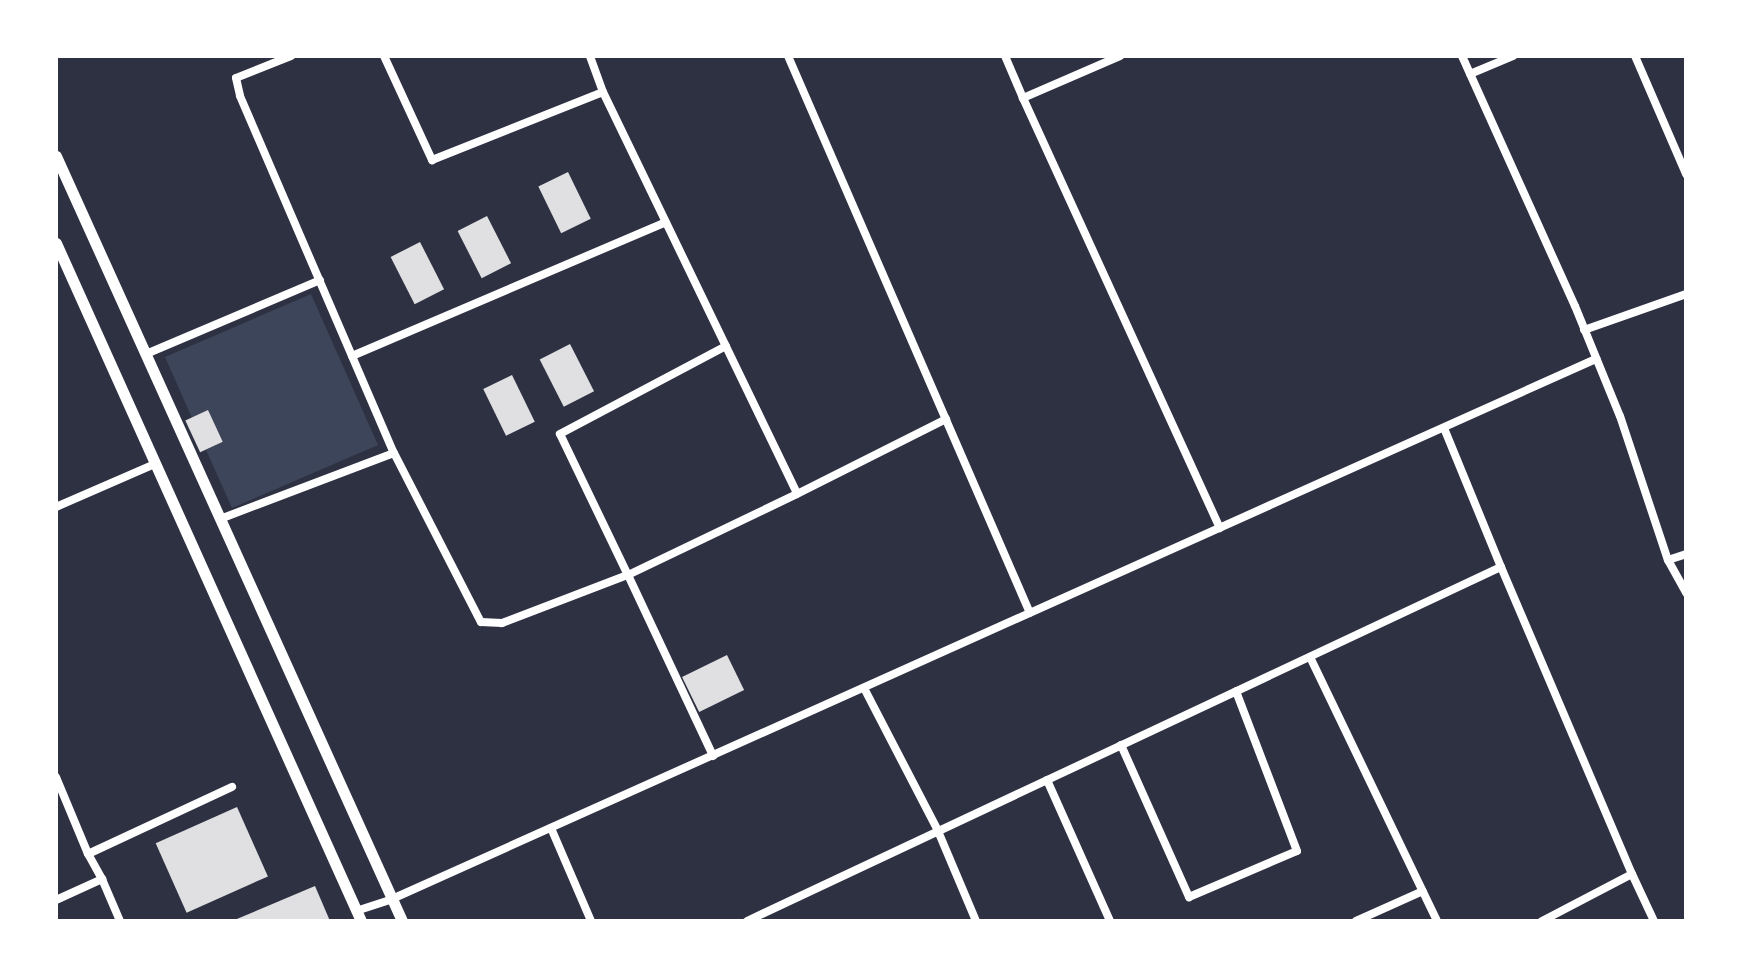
<!DOCTYPE html>
<html>
<head>
<meta charset="utf-8">
<style>
  body { margin:0 }
  #map { position:relative; width:1742px; height:977px; overflow:hidden; background:#2d3142; font-family:"Alegreya Sans",sans-serif }
  div>[style] { position:absolute }
  .green>* { inset:0; background:#3c4559 }
  .building>* { inset:0; background:#e0e0e3; transform-origin:0 0 }
  .minor>* { height:8px; margin:-4px; padding:0 4px; transform-origin:4px; border-radius:4px; background:#fff }
  .tertiary>* { height:11px; margin:-5.5px; padding:0 5.5px; transform-origin:5.5px; border-radius:5.5px; background:#fff }
  span { translate:-50% -50%; white-space:nowrap; text-align:center; line-height:1.15; -webkit-text-stroke:8px #fff; paint-order:stroke }
  .frame { position:absolute; inset:0; border:58px solid #fff; pointer-events:none }
</style>
</head>
<body>
<div id="map">
  <div class="green">
    <div style="clip-path:polygon(311px 294px,378px 445px,232px 508px,206px 450px,223px 441px,208px 411px,192px 418px,165px 357px)"></div>
  </div>
  <div class="building">
    <div style="left:568px;top:172px;width:52px;height:33px;rotate:64deg"></div>
    <div style="left:487px;top:216px;width:53px;height:33px;rotate:63deg"></div>
    <div style="left:420px;top:242px;width:53px;height:33px;rotate:63deg"></div>
    <div style="left:570px;top:344px;width:53px;height:34px;rotate:63deg"></div>
    <div style="left:512px;top:375px;width:52px;height:32px;rotate:64deg"></div>
    <div style="left:208px;top:410px;width:35px;height:25px;rotate:65deg"></div>
    <div style="left:727px;top:655px;width:39px;height:50px;rotate:64deg"></div>
    <div style="left:237px;top:807px;width:76px;height:89px;rotate:66deg"></div>
    <div style="clip-path:polygon(315px 886px,330px 921px,232px 921px)"></div>
  </div>
  <div class="minor">
    <div style="left:291px;top:56px;width:59px;rotate:158.2deg"></div>
    <div style="left:236px;top:78px;width:18px;rotate:77deg"></div>
    <div style="left:240px;top:96px;width:389px;rotate:66.7deg"></div>
    <div style="left:394px;top:453px;width:190px;rotate:62.8deg"></div>
    <div style="left:481px;top:622px;width:21px;rotate:3deg"></div>
    <div style="left:502px;top:623px;width:135px;rotate:-20.9deg"></div>
    <div style="left:628px;top:575px;width:200px;rotate:64.8deg"></div>
    <div style="left:384px;top:56px;width:115px;rotate:65.2deg"></div>
    <div style="left:432px;top:160px;width:184px;rotate:-21.7deg"></div>
    <div style="left:603px;top:92px;width:38px;rotate:-110deg"></div>
    <div style="left:788px;top:56px;width:607px;rotate:66.52deg"></div>
    <div style="left:1005px;top:56px;width:46px;rotate:66.8deg"></div>
    <div style="left:1120px;top:56px;width:106px;rotate:156.6deg"></div>
    <div style="left:1023px;top:98px;width:473px;rotate:65.4deg"></div>
    <div style="left:1462px;top:56px;width:274px;rotate:65.7deg"></div>
    <div style="left:1575px;top:306px;width:119px;rotate:67.8deg"></div>
    <div style="left:1620px;top:416px;width:152px;rotate:71.6deg"></div>
    <div style="left:1668px;top:560px;width:38px;rotate:61deg"></div>
    <div style="left:1635px;top:56px;width:129px;rotate:66.6deg"></div>
    <div style="left:1470px;top:74px;width:47px;rotate:-22.7deg"></div>
    <div style="left:603px;top:92px;width:446px;rotate:64.2deg"></div>
    <div style="left:797px;top:494px;width:167px;rotate:-26.7deg"></div>
    <div style="left:1584px;top:330px;width:108px;rotate:-19.4deg"></div>
    <div style="left:726px;top:346px;width:188px;rotate:152.1deg"></div>
    <div style="left:560px;top:434px;width:157px;rotate:64.3deg"></div>
    <div style="left:628px;top:575px;width:187px;rotate:-25.6deg"></div>
    <div style="left:146px;top:354px;width:189px;rotate:-23deg"></div>
    <div style="left:352px;top:356px;width:341px;rotate:-23.1deg"></div>
    <div style="left:56px;top:507px;width:108px;rotate:-23.5deg"></div>
    <div style="left:220px;top:519px;width:186px;rotate:-20.8deg"></div>
    <div style="left:1668px;top:560px;width:19px;rotate:-18deg"></div>
    <div style="left:1501px;top:567px;width:334px;rotate:66.9deg"></div>
    <div style="left:1632px;top:874px;width:102px;rotate:152.4deg"></div>
    <div style="left:1310px;top:657px;width:293px;rotate:64.3deg"></div>
    <div style="left:864px;top:688px;width:161px;rotate:62.6deg"></div>
    <div style="left:938px;top:831px;width:98px;rotate:67.1deg"></div>
    <div style="left:1121px;top:745px;width:167px;rotate:65.9deg"></div>
    <div style="left:1189px;top:897px;width:117px;rotate:-23.1deg"></div>
    <div style="left:1297px;top:851px;width:171px;rotate:-110.9deg"></div>
    <div style="left:56px;top:777px;width:83px;rotate:67.4deg"></div>
    <div style="left:88px;top:854px;width:159px;rotate:-25deg"></div>
    <div style="left:1047px;top:780px;width:154px;rotate:65.9deg"></div>
    <div style="left:551px;top:828px;width:101px;rotate:66.7deg"></div>
    <div style="left:1632px;top:874px;width:52px;rotate:64.9deg"></div>
    <div style="left:102px;top:879px;width:46px;rotate:66.8deg"></div>
    <div style="left:56px;top:900px;width:51px;rotate:-24.5deg"></div>
    <div style="left:102px;top:879px;width:29px;rotate:-119deg"></div>
    <div style="left:356px;top:911px;width:38px;rotate:-18deg"></div>
    <div style="left:392px;top:899px;width:1320px;rotate:-24.16deg"></div>
    <div style="left:747px;top:921px;width:833px;rotate:-25.15deg"></div>
    <div style="left:1501px;top:567px;width:150px;rotate:-112.3deg"></div>
    <div style="left:1356px;top:921px;width:73px;rotate:-24.1deg"></div>
  </div>
  <div class="tertiary">
    <div style="left:56px;top:156px;width:840px;rotate:65.66deg"></div>
    <div style="left:56px;top:243px;width:743px;rotate:65.78deg"></div>
  </div>
  <div class="frame"></div>
</div>
</body>
</html>
